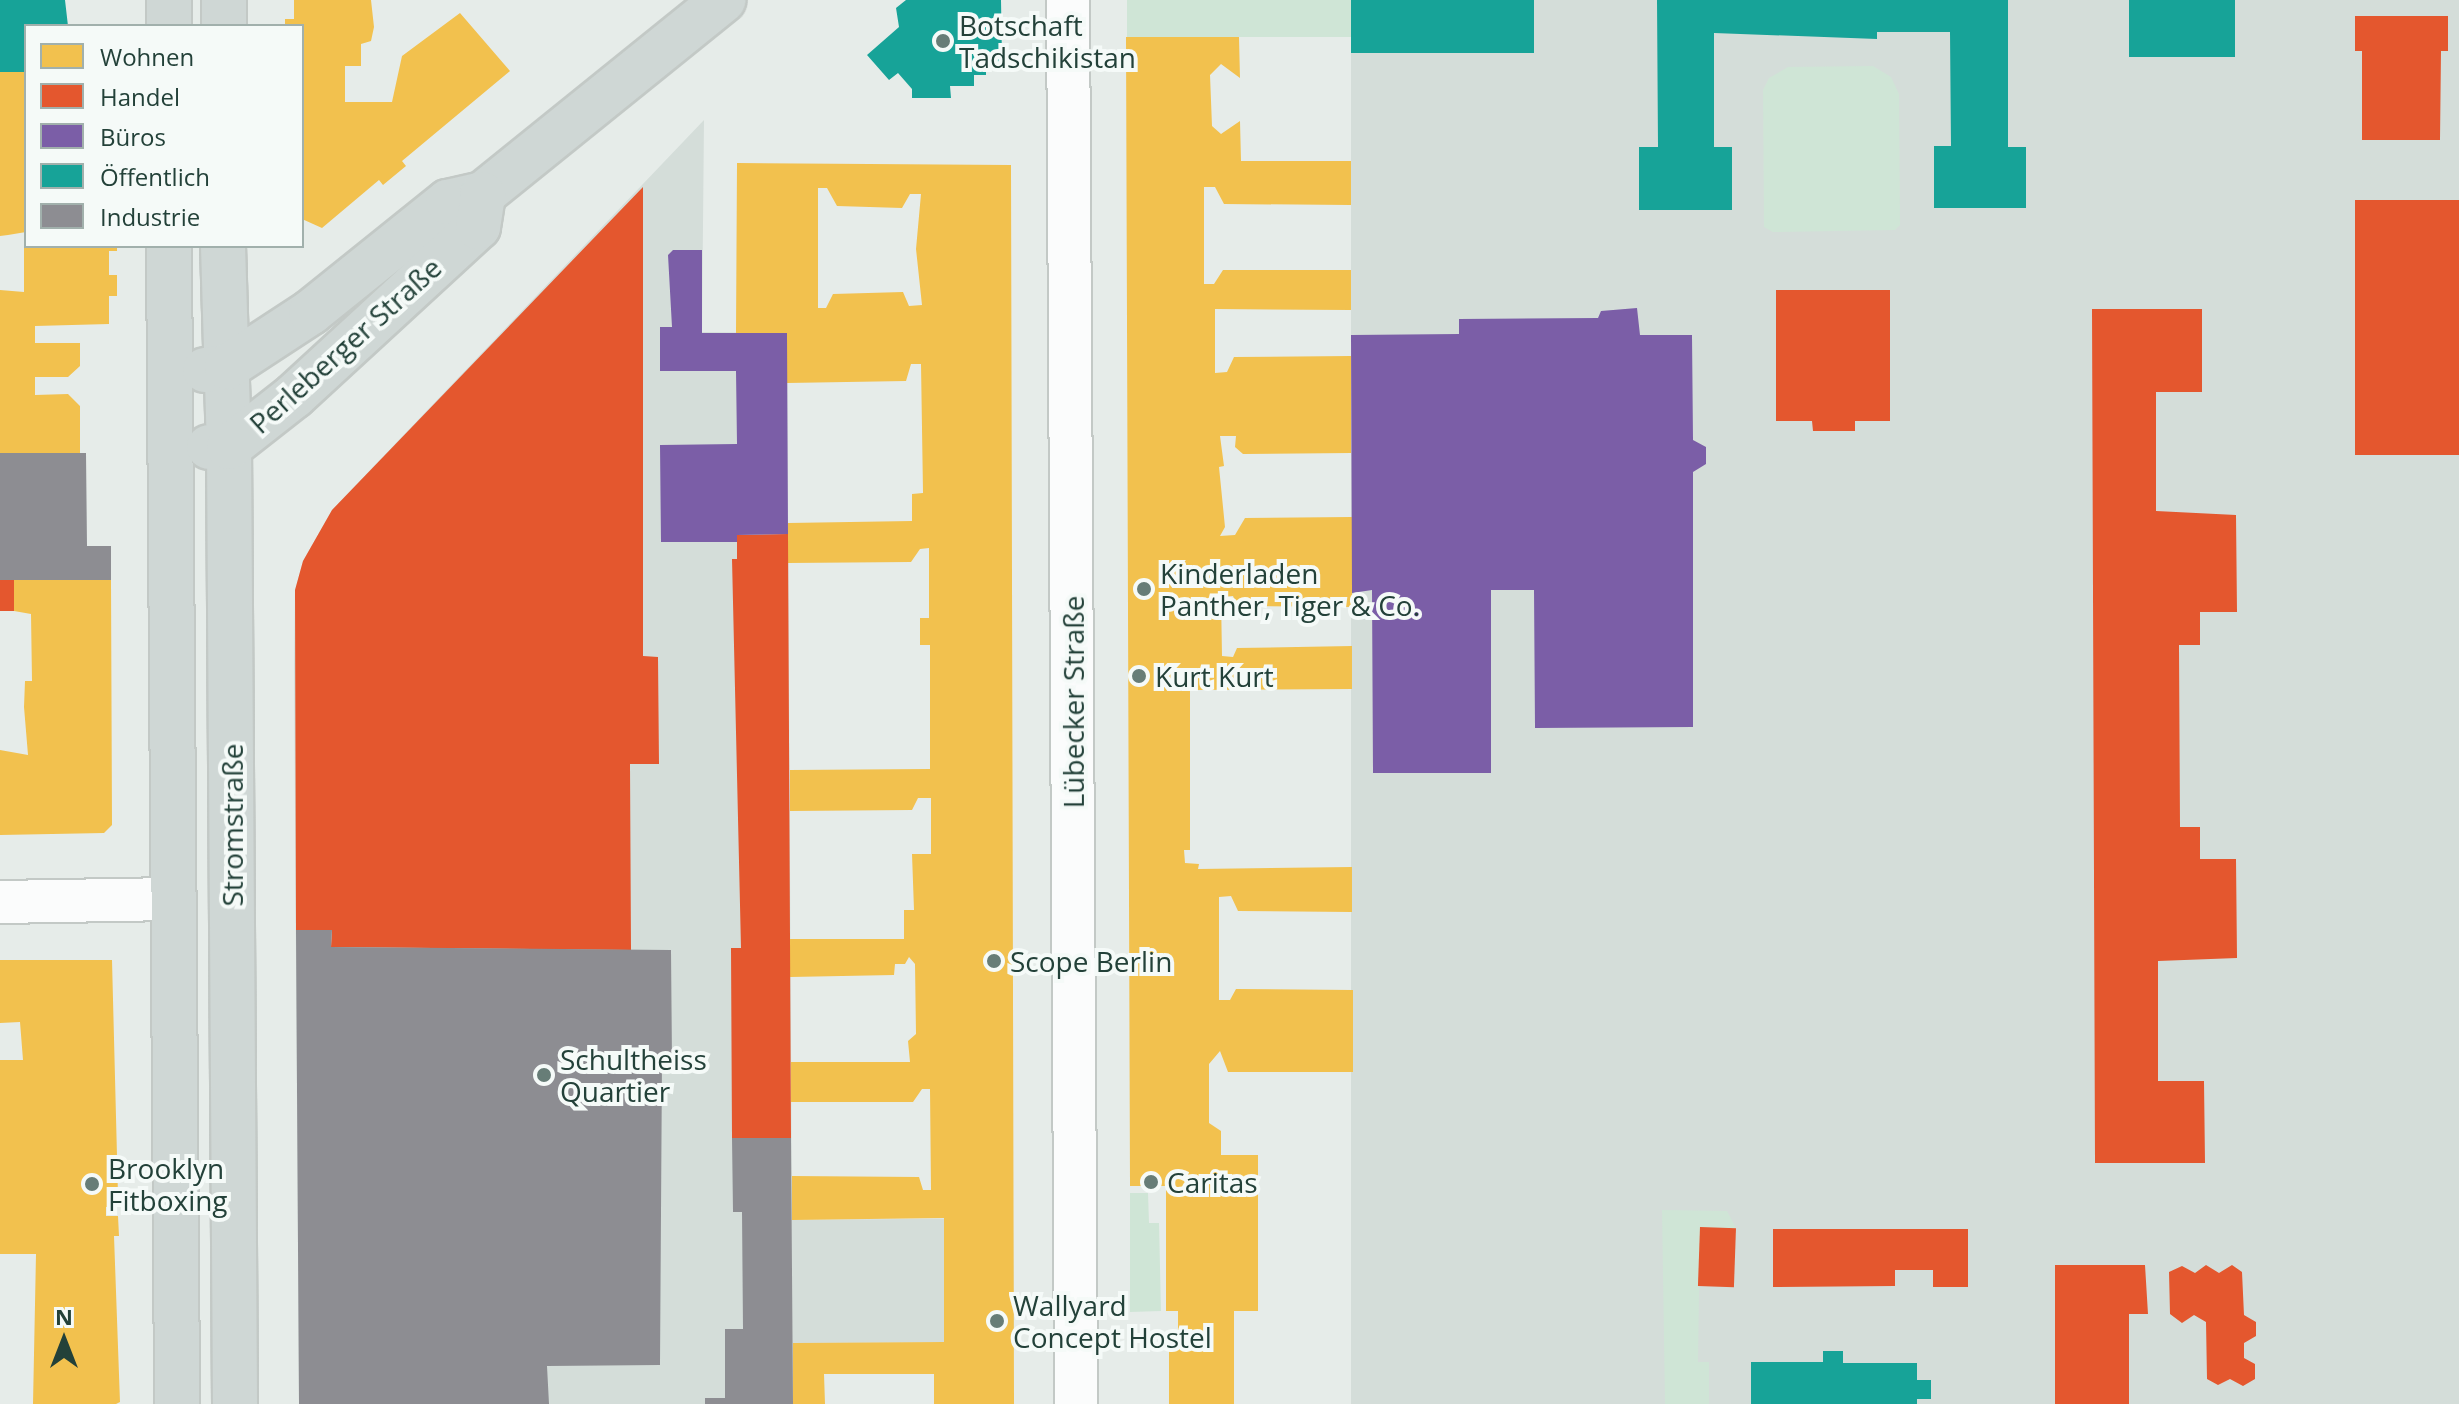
<!DOCTYPE html>
<html>
<head>
<meta charset="utf-8">
<style>
  body { margin:0 }
  #map { position:relative; width:2459px; height:1404px; overflow:hidden; background:#e6ece9; font-family:"Open Sans",sans-serif }
  div>[style] { position:absolute }
  .built>* { inset:0; background:#d4ddd9; transform-origin:0 0 }
  .green>* { inset:0; background:#cfe5d6; transform-origin:0 0 }
  .homes>* { inset:0; background:#f2c14e }
  .shops>* { inset:0; background:#e4572e; transform-origin:0 0 }
  .offices>* { inset:0; background:#7b5ea7 }
  .public>* { inset:0; background:#17a398; transform-origin:0 0 }
  .industry>* { inset:0; background:#8d8d92 }
  .roads { filter:drop-shadow(2px 0 #c3c9c6) drop-shadow(-2px 0 #c3c9c6) drop-shadow(0 2px #c3c9c6) drop-shadow(0 -2px #c3c9c6) }
  .minor>* { height:42px; margin:-21px; padding:0 21px; transform-origin:21px; border-radius:21px; background:#fbfcfc }
  .major>* { height:44px; margin:-22px; padding:0 22px; transform-origin:22px; border-radius:22px; background:#cfd7d5 }
  .dots>* { width:22px; height:22px; translate:-50% -50%; box-sizing:border-box; border:4px solid #f5faf8; border-radius:50% }
  span { translate:-50% -50%; white-space:nowrap; text-align:center; line-height:1.15; -webkit-text-stroke:8px #f5faf8; paint-order:stroke }
  .poi-label { font-size:28px; color:#234139 }
  .left { translate:0 -50%; text-align:left }
  .street-label { font-size:28px; color:#234139 }
  .legend { position:absolute; left:24px; top:24px; width:280px; height:224px; box-sizing:border-box; background:#f5faf8; border:2px solid #a1b0ac; margin:0; padding:10px 14px; list-style:none; font-size:24px; color:#234139 }
  .legend li { display:flex; align-items:center; gap:16px; height:40px }
  .legend b { width:40px; border:2px solid #a1b0ac }
  .north { position:absolute; left:24px; top:1300px; width:80px; height:80px; -webkit-text-stroke:6px #f5faf8; paint-order:stroke; rotate:0deg; font-size:22px; font-weight:700; line-height:32px; text-align:center; color:#234139 }
  .north::after { content:''; display:block; margin:auto; width:28px; height:36px; background:#234139; clip-path:polygon(50% 0,100% 100%,50% 72%,0 100%) }
</style>
</head>
<body>
<div id="map">
  <div class="built">
    <div style="left:1351px;top:0;width:1108px;height:1404px"></div>
    <div style="clip-path:polygon(704px 120px,702px 332px,787px 333px,792px 1220px,1013px 1218px,1014px 1342px,793px 1343px,793px 1404px,299px 1404px,294px 665px,295px 590px,303px 561px,332px 510px)"></div>
  </div>
  <div class="green">
    <div style="left:1127px;top:0;width:224px;height:37px"></div>
    <div style="clip-path:polygon(1873px 66px,1891px 77px,1899px 94px,1900px 225px,1895px 230px,1773px 232px,1764px 227px,1763px 90px,1769px 78px,1788px 67px)"></div>
    <div style="clip-path:polygon(1130px 1193px,1148px 1193px,1149px 1223px,1159px 1223px,1161px 1311px,1130px 1312px)"></div>
    <div style="clip-path:polygon(1662px 1210px,1727px 1211px,1736px 1228px,1700px 1228px,1698px 1362px,1709px 1362px,1709px 1404px,1665px 1404px)"></div>
  </div>
  <div class="homes">
    <div style="clip-path:polygon(294px 0,371px 0,374px 27px,371px 41px,361px 44px,361px 66px,345px 66px,345px 102px,392px 102px,402px 56px,460px 13px,510px 71px,402px 161px,406px 166px,383px 185px,379px 180px,322px 228px,302px 219px,302px 26px,285px 26px,285px 19px,294px 19px)"></div>
    <div style="clip-path:polygon(1126px 37px,1239px 37px,1240px 78px,1221px 64px,1210px 75px,1212px 126px,1221px 134px,1240px 121px,1241px 161px,1351px 161px,1351px 205px,1224px 204px,1215px 187px,1204px 187px,1204px 284px,1214px 284px,1223px 270px,1351px 270px,1351px 310px,1215px 309px,1215px 373px,1227px 372px,1234px 357px,1351px 356px,1351px 453px,1243px 454px,1235px 447px,1236px 436px,1220px 436px,1224px 466px,1219px 467px,1225px 527px,1220px 536px,1235px 535px,1245px 518px,1352px 517px,1352px 607px,1237px 606px,1233px 596px,1221px 597px,1222px 656px,1233px 657px,1237px 648px,1352px 646px,1352px 689px,1190px 690px,1190px 850px,1184px 850px,1185px 863px,1199px 864px,1198px 869px,1352px 867px,1352px 912px,1238px 911px,1231px 896px,1219px 897px,1219px 1000px,1230px 1000px,1236px 989px,1353px 990px,1353px 1072px,1228px 1072px,1220px 1051px,1209px 1064px,1209px 1123px,1221px 1131px,1221px 1155px,1258px 1155px,1258px 1311px,1234px 1311px,1234px 1404px,1169px 1404px,1169px 1334px,1178px 1334px,1178px 1311px,1166px 1311px,1166px 1186px,1130px 1186px)"></div>
    <div style="clip-path:polygon(0 72px,26px 72px,26px 232px,8px 235px,0 236px)"></div>
    <div style="clip-path:polygon(evenodd,737px 163px,1011px 165px,1014px 1404px,934px 1404px,934px 1374px,824px 1374px,825px 1404px,793px 1404px,793px 1343px,944px 1342px,944px 1218px,792px 1220px,792px 1176px,919px 1177px,923px 1190px,931px 1190px,930px 1089px,922px 1089px,913px 1102px,791px 1102px,791px 1062px,910px 1062px,908px 1041px,916px 1034px,915px 964px,909px 957px,905px 964px,895px 964px,894px 975px,790px 977px,790px 939px,904px 939px,904px 910px,914px 910px,912px 854px,931px 854px,931px 798px,918px 798px,912px 810px,790px 811px,790px 770px,930px 769px,930px 645px,920px 645px,920px 618px,929px 618px,929px 548px,920px 549px,911px 562px,788px 563px,788px 523px,912px 521px,912px 494px,923px 493px,921px 364px,911px 364px,906px 381px,787px 383px,787px 333px,736px 333px,737px 163px,818px 188px,827px 188px,837px 206px,902px 208px,910px 194px,921px 194px,916px 249px,922px 305px,909px 306px,903px 292px,833px 294px,826px 308px,818px 308px,818px 188px)"></div>
    <div style="clip-path:polygon(24px 246px,117px 246px,117px 251px,109px 251px,109px 275px,117px 275px,117px 296px,109px 296px,109px 324px,35px 326px,35px 343px,80px 343px,80px 366px,68px 377px,35px 377px,35px 395px,68px 394px,80px 406px,80px 453px,0 453px,0 290px,24px 292px)"></div>
    <div style="clip-path:polygon(14px 580px,111px 580px,112px 825px,104px 833px,0 835px,0 750px,28px 755px,24px 707px,25px 681px,32px 681px,31px 614px,14px 611px)"></div>
    <div style="clip-path:polygon(0 960px,112px 960px,118px 1195px,113px 1196px,113px 1207px,106px 1207px,106px 1216px,118px 1216px,119px 1236px,114px 1236px,120px 1402px,116px 1404px,33px 1404px,36px 1254px,0 1254px,0 1060px,23px 1060px,20px 1022px,0 1023px)"></div>
  </div>
  <div class="shops">
    <div style="clip-path:polygon(2355px 16px,2448px 16px,2448px 51px,2441px 51px,2440px 140px,2362px 140px,2362px 51px,2355px 51px)"></div>
    <div style="clip-path:polygon(643px 187px,643px 656px,658px 657px,659px 764px,630px 764px,631px 950px,331px 947px,332px 930px,296px 930px,295px 590px,303px 561px,332px 510px)"></div>
    <div style="left:2459px;top:200px;width:255px;height:104px;rotate:90deg"></div>
    <div style="clip-path:polygon(1776px 290px,1890px 290px,1890px 421px,1855px 421px,1855px 431px,1813px 431px,1812px 421px,1776px 421px)"></div>
    <div style="clip-path:polygon(2092px 309px,2202px 309px,2202px 392px,2156px 392px,2156px 511px,2236px 515px,2237px 612px,2200px 612px,2200px 645px,2179px 645px,2180px 827px,2200px 827px,2200px 859px,2236px 859px,2237px 958px,2158px 961px,2158px 1081px,2204px 1081px,2205px 1163px,2095px 1163px)"></div>
    <div style="clip-path:polygon(788px 534px,791px 1138px,732px 1138px,731px 948px,741px 948px,732px 559px,737px 559px,737px 535px)"></div>
    <div style="left:0;top:580px;width:14px;height:31px"></div>
    <div style="left:1700px;top:1227px;width:36px;height:59px;rotate:2deg"></div>
    <div style="clip-path:polygon(1773px 1229px,1968px 1229px,1968px 1287px,1933px 1287px,1933px 1270px,1895px 1270px,1895px 1286px,1773px 1287px)"></div>
    <div style="clip-path:polygon(2055px 1265px,2145px 1265px,2148px 1314px,2129px 1314px,2129px 1404px,2055px 1404px)"></div>
    <div style="clip-path:polygon(2206px 1265px,2219px 1273px,2232px 1265px,2242px 1272px,2244px 1315px,2256px 1322px,2256px 1336px,2244px 1343px,2244px 1358px,2255px 1364px,2255px 1379px,2243px 1386px,2230px 1379px,2218px 1385px,2207px 1379px,2206px 1322px,2194px 1315px,2182px 1323px,2170px 1314px,2169px 1272px,2182px 1266px,2195px 1273px)"></div>
  </div>
  <div class="offices">
    <div style="clip-path:polygon(673px 250px,702px 250px,702px 333px,787px 333px,788px 534px,737px 535px,737px 542px,661px 542px,660px 445px,737px 444px,736px 371px,660px 371px,660px 327px,672px 327px,668px 255px)"></div>
    <div style="clip-path:polygon(1637px 308px,1640px 335px,1692px 335px,1693px 440px,1706px 447px,1706px 464px,1693px 472px,1693px 727px,1535px 728px,1534px 590px,1491px 590px,1491px 773px,1373px 773px,1372px 590px,1352px 593px,1351px 335px,1459px 334px,1459px 319px,1598px 318px,1601px 311px)"></div>
  </div>
  <div class="public">
    <div style="clip-path:polygon(0 0,65px 0,68px 26px,26px 26px,26px 72px,0 72px)"></div>
    <div style="clip-path:polygon(906px 0,1001px 0,1002px 59px,986px 69px,986px 75px,974px 75px,974px 86px,950px 86px,951px 98px,912px 98px,912px 89px,898px 73px,889px 80px,867px 55px,899px 27px,896px 8px)"></div>
    <div style="left:1351px;top:0;width:183px;height:53px"></div>
    <div style="clip-path:polygon(1657px 0,2008px 0,2008px 147px,2026px 147px,2026px 208px,1934px 208px,1934px 146px,1951px 146px,1950px 32px,1877px 32px,1877px 39px,1714px 33px,1714px 147px,1732px 147px,1732px 210px,1639px 210px,1639px 147px,1658px 147px)"></div>
    <div style="left:2129px;top:0;width:106px;height:57px"></div>
    <div style="clip-path:polygon(1823px 1351px,1843px 1351px,1843px 1363px,1917px 1363px,1917px 1380px,1931px 1380px,1931px 1399px,1917px 1399px,1917px 1404px,1751px 1404px,1751px 1362px,1823px 1362px)"></div>
  </div>
  <div class="industry">
    <div style="clip-path:polygon(0 453px,86px 453px,87px 546px,111px 546px,111px 580px,0 580px)"></div>
    <div style="clip-path:polygon(296px 930px,332px 930px,331px 947px,671px 950px,672px 1060px,662px 1060px,660px 1365px,547px 1366px,549px 1404px,299px 1404px)"></div>
    <div style="clip-path:polygon(732px 1138px,791px 1138px,793px 1404px,705px 1404px,705px 1398px,725px 1398px,725px 1329px,743px 1329px,742px 1212px,733px 1212px)"></div>
  </div>
  <div class="roads">
    <div class="minor">
      <div style="left:1068px;top:0;width:1404px;rotate:89.67deg"></div>
      <div style="left:0;top:902px;width:175px;rotate:-1deg"></div>
    </div>
    <div class="major">
      <div style="left:169px;top:0;width:26px;rotate:90deg"></div>
      <div style="left:224px;top:26px;width:26px;rotate:-90deg"></div>
      <div style="left:169px;top:246px;width:1158px;rotate:89.6deg"></div>
      <div style="left:223px;top:246px;width:201px;rotate:88.3deg"></div>
      <div style="left:229px;top:447px;width:957px;rotate:89.64deg"></div>
      <div style="left:205px;top:370px;width:22px;rotate:-8deg"></div>
      <div style="left:227px;top:367px;width:100px;rotate:-33.2deg"></div>
      <div style="left:311px;top:312px;width:176px;rotate:-38.8deg"></div>
      <div style="left:448px;top:202px;width:36px;rotate:-13deg"></div>
      <div style="left:483px;top:194px;width:309px;rotate:-38.9deg"></div>
      <div style="left:209px;top:447px;width:20px"></div>
      <div style="left:229px;top:447px;width:83px;rotate:-38.1deg"></div>
      <div style="left:294px;top:396px;width:250px;rotate:-42.6deg"></div>
      <div style="left:478px;top:227px;width:33px;rotate:-81deg"></div>
    </div>
  </div>
  <div class="dots">
    <div style="left:943px;top:41px;background:#677d77"></div>
    <div style="left:1144px;top:589px;background:#677d77"></div>
    <div style="left:1139px;top:676px;background:#677d77"></div>
    <div style="left:994px;top:961px;background:#677d77"></div>
    <div style="left:544px;top:1075px;background:#677d77"></div>
    <div style="left:1151px;top:1182px;background:#677d77"></div>
    <div style="left:92px;top:1184px;background:#677d77"></div>
    <div style="left:997px;top:1321px;background:#677d77"></div>
  </div>
  <div class="poi-label">
    <span class="left" style="left:959px;top:41px">Botschaft<br>Tadschikistan</span>
    <span class="left" style="left:1160px;top:589px">Kinderladen<br>Panther, Tiger &amp; Co.</span>
    <span class="left" style="left:1155px;top:676px">Kurt Kurt</span>
    <span class="left" style="left:1010px;top:961px">Scope Berlin</span>
    <span class="left" style="left:560px;top:1075px">Schultheiss<br>Quartier</span>
    <span class="left" style="left:108px;top:1184px">Brooklyn<br>Fitboxing</span>
    <span class="left" style="left:1167px;top:1182px">Caritas</span>
    <span class="left" style="left:1013px;top:1321px">Wallyard<br>Concept Hostel</span>
  </div>
  <div class="street-label">
    <span style="left:345px;top:345px;rotate:-42deg">Perleberger Straße</span>
    <span style="left:1073px;top:702px;rotate:-90deg">Lübecker Straße</span>
    <span style="left:232px;top:825px;rotate:-90deg">Stromstraße</span>
  </div>
  <ul class="legend">
  <li><b style="height:22px;background:#f2c14e"></b>Wohnen</li>
  <li><b style="height:22px;background:#e4572e"></b>Handel</li>
  <li><b style="height:22px;background:#7b5ea7"></b>Büros</li>
  <li><b style="height:22px;background:#17a398"></b>Öffentlich</li>
  <li><b style="height:22px;background:#8d8d92"></b>Industrie</li>
  </ul>
  <div class="north">N</div>
</div>
</body>
</html>
